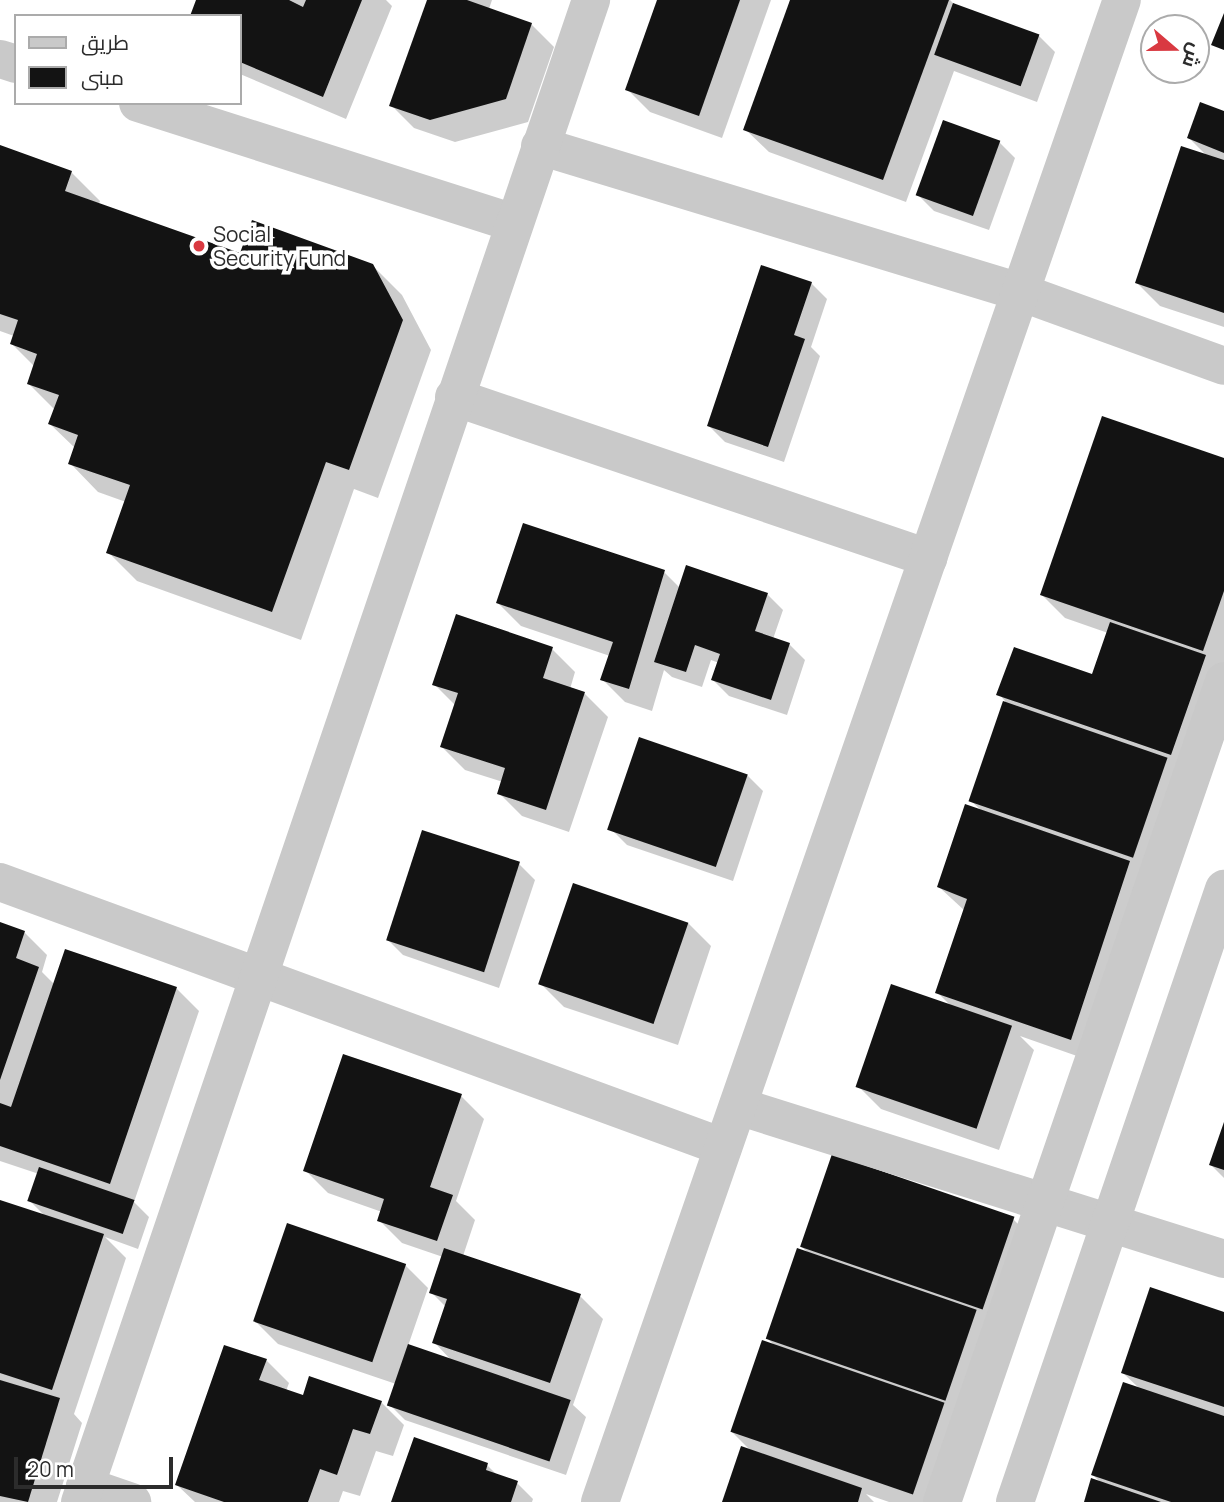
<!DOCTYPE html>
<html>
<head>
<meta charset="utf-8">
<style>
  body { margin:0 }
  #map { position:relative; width:1224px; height:1502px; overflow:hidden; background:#fff; font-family:Manrope,Cairo,sans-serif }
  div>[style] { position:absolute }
  .shadow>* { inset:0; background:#0003 }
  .building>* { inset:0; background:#131313; transform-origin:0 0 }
  .minor>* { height:38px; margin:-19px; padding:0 19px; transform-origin:19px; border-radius:19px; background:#c9c9c9 }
  .dots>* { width:19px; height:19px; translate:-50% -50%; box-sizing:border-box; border:4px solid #fff; border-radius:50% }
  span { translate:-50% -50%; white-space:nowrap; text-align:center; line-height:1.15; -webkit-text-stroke:7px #fff; paint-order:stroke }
  .poi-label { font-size:21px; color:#2c2c2c }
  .left { translate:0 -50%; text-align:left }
  .legend { position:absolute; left:14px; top:14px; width:228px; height:91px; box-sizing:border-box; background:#fff; border:2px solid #ababab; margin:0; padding:9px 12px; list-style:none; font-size:21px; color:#2c2c2c }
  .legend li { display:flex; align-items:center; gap:14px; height:35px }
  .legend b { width:35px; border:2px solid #ababab }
  .north { position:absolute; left:1140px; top:14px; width:70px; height:70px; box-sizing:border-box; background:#fff; border:2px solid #ababab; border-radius:50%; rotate:110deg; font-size:19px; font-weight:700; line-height:28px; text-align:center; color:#2c2c2c }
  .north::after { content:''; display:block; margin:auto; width:24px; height:32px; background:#d93941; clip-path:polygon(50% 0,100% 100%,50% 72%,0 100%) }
  .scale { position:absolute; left:14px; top:1457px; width:159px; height:32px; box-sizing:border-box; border:4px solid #2c2c2c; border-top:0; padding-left:9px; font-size:21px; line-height:24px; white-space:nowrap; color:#2c2c2c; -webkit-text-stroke:5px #fff; paint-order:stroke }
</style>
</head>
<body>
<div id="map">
  <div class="shadow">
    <div style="clip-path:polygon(198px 0,386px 0,392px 6px,346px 119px,240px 74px,240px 16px)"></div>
    <div style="clip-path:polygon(428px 0,492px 0,489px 9px,531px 24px,554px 47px,528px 122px,455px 142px,414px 128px,391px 105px)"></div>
    <div style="clip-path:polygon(659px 0,771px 0,722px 138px,650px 112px,627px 89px)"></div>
    <div style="clip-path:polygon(792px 0,950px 0,955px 5px,1039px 36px,1055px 52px,1037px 102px,954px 71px,906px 202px,769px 152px,745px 129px)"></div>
    <div style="clip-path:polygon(1224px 113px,1224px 327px,1160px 306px,1137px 283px,1208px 157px,1189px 138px)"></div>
    <div style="clip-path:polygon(999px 142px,1015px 158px,989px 230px,934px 211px,918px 195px)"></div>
    <div style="clip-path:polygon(0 147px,71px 172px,100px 201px,99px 204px,241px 256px,373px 266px,402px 295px,431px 350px,378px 498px,354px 489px,301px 640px,137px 581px,108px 552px,126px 502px,98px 492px,70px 463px,75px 448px,50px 424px,55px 410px,29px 384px,35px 367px,12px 344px,14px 336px,0 331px)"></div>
    <div style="clip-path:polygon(811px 283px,827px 299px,811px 347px,820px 356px,784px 462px,725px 442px,709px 426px)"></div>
    <div style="clip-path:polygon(1224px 460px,1224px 673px,1094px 1062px,1020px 1036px,1034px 1050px,999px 1150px,881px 1109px,858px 1086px,951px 1006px,937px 992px,965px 911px,939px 887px,982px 811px,971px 801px,1005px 701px,999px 694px,1093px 676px,1108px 633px,1065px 618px,1042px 595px)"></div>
    <div style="clip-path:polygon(524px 525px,664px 572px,680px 588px,767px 594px,783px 610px,773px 639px,789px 644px,805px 660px,787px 715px,729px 696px,713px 680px,719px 663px,711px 660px,702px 687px,672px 677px,664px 670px,652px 711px,625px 702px,602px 679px,610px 656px,521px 626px,498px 603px)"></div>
    <div style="clip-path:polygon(552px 649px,575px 672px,570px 689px,585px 694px,608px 717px,569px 832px,522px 816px,499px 793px,503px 782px,465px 770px,442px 747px,456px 706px,434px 684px)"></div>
    <div style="clip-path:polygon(747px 775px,763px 791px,733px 881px,627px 845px,611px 829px)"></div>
    <div style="clip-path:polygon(519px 864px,535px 880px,499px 988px,403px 955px,387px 939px)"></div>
    <div style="clip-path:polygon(688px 923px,711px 946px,678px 1045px,564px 1007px,541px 984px)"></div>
    <div style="clip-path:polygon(0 924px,24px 932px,47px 955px,42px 972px,55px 985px,176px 988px,199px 1011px,134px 1202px,149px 1217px,138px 1249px,105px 1237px,126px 1258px,74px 1414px,82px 1423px,57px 1502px,0 1502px,0 1201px,45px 1216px,30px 1201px,39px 1174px,0 1161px)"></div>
    <div style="clip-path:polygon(461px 1096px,484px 1119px,456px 1201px,475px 1220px,463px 1256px,580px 1296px,603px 1319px,573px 1405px,586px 1417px,566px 1475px,405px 1420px,389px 1404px,396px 1384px,278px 1344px,255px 1321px,405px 1265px,428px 1288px,408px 1346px,452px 1361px,434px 1342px,446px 1307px,431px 1292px,443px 1257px,402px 1243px,379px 1220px,382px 1212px,328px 1193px,305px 1170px)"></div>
    <div style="clip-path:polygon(1224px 1126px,1224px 1178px,1211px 1165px)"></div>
    <div style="clip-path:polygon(1013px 1219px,1036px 1242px,941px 1502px,889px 1502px,866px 1494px,874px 1502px,723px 1502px,751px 1451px,732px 1432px,775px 1346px,767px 1338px,809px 1254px,802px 1247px)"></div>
    <div style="clip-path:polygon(1224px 1314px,1224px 1502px,1085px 1502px,1102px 1484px,1093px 1475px,1140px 1389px,1123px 1373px)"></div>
    <div style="clip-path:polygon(266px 1360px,289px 1383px,286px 1391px,304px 1397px,381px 1402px,404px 1425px,393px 1456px,376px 1451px,360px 1496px,343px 1491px,339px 1502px,195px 1502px,177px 1485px)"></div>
    <div style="clip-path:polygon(487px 1465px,499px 1477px,517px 1483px,533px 1499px,532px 1502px,393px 1502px)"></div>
  </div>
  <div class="building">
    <div style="clip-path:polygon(196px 0,289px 0,303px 7px,306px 0,362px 0,323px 97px,240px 62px,240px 16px,190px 16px)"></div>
    <div style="clip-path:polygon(427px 0,467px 0,532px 23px,506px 99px,430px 120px,389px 106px)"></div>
    <div style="clip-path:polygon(657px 0,740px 0,699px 116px,625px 90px)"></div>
    <div style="clip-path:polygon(790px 0,949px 0,883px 180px,743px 130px)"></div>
    <div style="left:953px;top:3px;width:92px;height:55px;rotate:20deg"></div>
    <div style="clip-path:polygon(1224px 13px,1224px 50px,1211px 45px)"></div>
    <div style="clip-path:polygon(1200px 102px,1224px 111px,1224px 153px,1187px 138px)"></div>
    <div style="left:943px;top:120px;width:61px;height:80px;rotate:20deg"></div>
    <div style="clip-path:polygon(0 145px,72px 171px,65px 191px,240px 253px,252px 220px,373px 264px,403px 320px,349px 470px,326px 462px,272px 612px,106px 553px,130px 485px,68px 464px,78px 435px,48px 424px,59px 395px,27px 384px,37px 354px,10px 344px,18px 320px,0 314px)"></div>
    <div style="clip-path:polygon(1181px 146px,1224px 160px,1224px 313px,1135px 283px)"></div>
    <div style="clip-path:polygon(761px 265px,812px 282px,794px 335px,805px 339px,768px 447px,707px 426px)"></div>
    <div style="clip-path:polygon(1102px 416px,1224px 458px,1224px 591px,1203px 651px,1040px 595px)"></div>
    <div style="clip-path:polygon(523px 523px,665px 570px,629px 689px,600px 680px,613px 642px,496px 603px)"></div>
    <div style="clip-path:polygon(686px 565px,768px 593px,755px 631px,790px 643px,771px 700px,711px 680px,720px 654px,695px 645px,686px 672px,654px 662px)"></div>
    <div style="clip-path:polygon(456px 614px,553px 647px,543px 678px,585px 692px,546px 810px,497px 794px,505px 768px,440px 747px,458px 693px,432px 685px)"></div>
    <div style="clip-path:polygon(1110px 622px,1206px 655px,1171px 755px,996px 695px,1014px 647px,1092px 674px)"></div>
    <div style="left:1003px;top:701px;width:174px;height:106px;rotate:19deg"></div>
    <div style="left:639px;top:737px;width:115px;height:98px;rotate:19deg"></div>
    <div style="clip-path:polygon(965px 804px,1130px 861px,1071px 1040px,935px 993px,967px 899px,937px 887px)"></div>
    <div style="left:422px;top:830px;width:103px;height:116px;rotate:18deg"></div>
    <div style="left:573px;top:883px;width:122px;height:107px;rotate:19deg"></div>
    <div style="clip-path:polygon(0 922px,25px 931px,16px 958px,39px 967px,0 1080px)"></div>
    <div style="clip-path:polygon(65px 949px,177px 987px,110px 1184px,0 1146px,0 1103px,11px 1107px)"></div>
    <div style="left:891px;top:984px;width:128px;height:109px;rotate:19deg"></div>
    <div style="clip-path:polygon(343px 1054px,462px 1094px,430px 1187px,453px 1195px,437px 1241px,377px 1221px,384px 1199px,303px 1171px)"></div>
    <div style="clip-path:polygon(1224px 1122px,1224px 1170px,1209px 1165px)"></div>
    <div style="left:832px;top:1154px;width:193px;height:98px;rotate:19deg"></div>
    <div style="left:39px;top:1167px;width:101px;height:36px;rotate:19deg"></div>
    <div style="clip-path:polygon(0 1200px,104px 1234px,52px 1390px,0 1373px)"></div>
    <div style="left:287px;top:1223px;width:126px;height:104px;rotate:19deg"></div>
    <div style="clip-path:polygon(444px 1248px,581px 1294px,550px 1383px,432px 1343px,447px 1299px,429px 1293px)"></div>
    <div style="left:797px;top:1248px;width:190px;height:96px;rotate:19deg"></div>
    <div style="clip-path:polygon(1150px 1287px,1224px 1312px,1224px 1407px,1121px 1373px)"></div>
    <div style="left:762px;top:1340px;width:193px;height:97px;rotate:19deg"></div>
    <div style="left:408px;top:1344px;width:172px;height:65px;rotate:19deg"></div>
    <div style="clip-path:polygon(224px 1345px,267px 1359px,259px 1380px,303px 1395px,309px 1376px,382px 1401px,370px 1434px,353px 1429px,337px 1475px,320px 1469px,308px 1502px,224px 1502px,175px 1485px)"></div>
    <div style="clip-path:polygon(0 1380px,60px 1398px,28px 1502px,0 1496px)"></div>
    <div style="clip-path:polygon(1123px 1382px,1224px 1416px,1224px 1502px,1171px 1502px,1091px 1475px)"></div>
    <div style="clip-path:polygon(414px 1437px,488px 1463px,486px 1470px,518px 1481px,511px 1502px,391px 1502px)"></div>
    <div style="clip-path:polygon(741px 1446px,862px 1488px,858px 1502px,722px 1502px)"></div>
    <div style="clip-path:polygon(1091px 1478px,1161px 1502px,1084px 1502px)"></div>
  </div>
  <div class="minor">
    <div style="left:0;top:59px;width:17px;rotate:17deg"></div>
    <div style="left:138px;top:103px;width:395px;rotate:17.7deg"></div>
    <div style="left:540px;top:146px;width:502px;rotate:16.92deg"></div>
    <div style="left:1020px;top:292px;width:217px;rotate:19.9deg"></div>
    <div style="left:454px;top:397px;width:501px;rotate:18.76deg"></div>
    <div style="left:0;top:882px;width:770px;rotate:20.13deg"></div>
    <div style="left:738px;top:1106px;width:510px;rotate:17.47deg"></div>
    <div style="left:85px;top:1486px;width:50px;rotate:18.8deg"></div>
    <div style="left:80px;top:1502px;width:1587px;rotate:-71.21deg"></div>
    <div style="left:600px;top:1502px;width:1590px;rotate:-70.84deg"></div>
    <div style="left:942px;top:1502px;width:868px;rotate:-71.04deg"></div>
    <div style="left:1015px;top:1502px;width:648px;rotate:-71.17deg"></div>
  </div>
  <div class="dots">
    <div style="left:199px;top:246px;background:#d93941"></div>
  </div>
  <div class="poi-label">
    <span class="left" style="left:213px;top:246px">Social<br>Security Fund</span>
  </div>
  <ul class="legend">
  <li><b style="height:9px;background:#c9c9c9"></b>طريق</li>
  <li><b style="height:19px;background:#131313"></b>مبنى</li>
  </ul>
  <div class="north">ش</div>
  <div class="scale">20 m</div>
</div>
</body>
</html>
